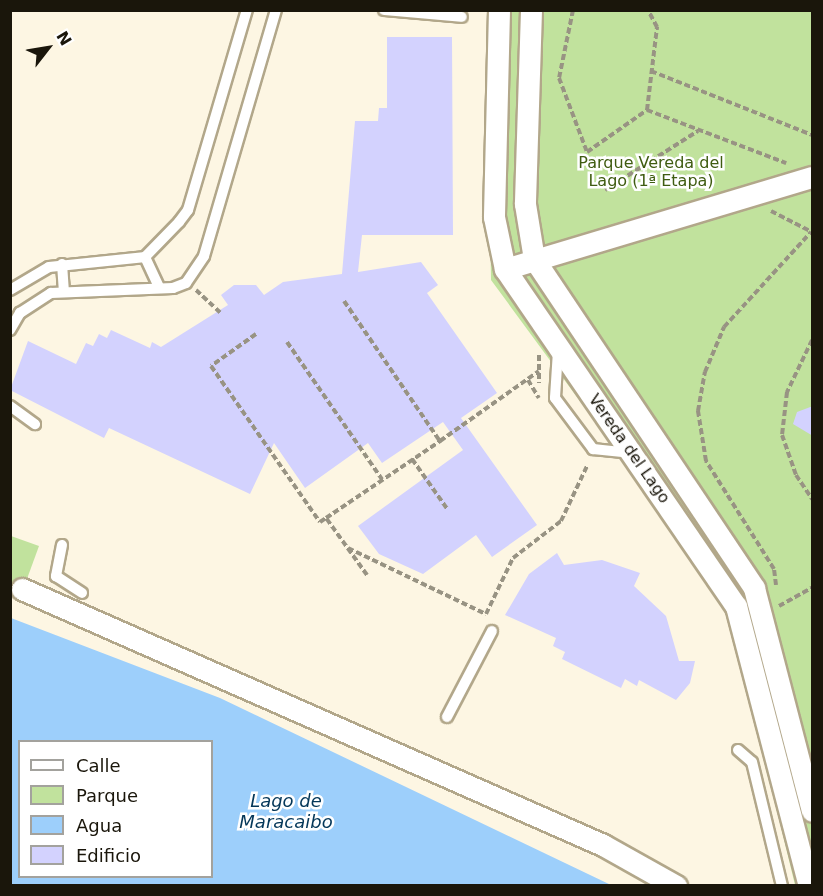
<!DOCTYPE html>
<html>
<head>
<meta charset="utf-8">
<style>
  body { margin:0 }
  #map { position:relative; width:823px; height:896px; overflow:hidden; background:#fdf6e3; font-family:"DejaVu Sans",sans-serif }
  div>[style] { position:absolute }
  .green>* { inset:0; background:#c1e29d }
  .water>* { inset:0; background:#9dcffb }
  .building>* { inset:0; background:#d3d2fe }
  .path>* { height:4px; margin-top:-2px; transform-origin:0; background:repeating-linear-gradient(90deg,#989383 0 6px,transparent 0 9px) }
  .roads { filter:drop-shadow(2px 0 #b2a78a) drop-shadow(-2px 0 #b2a78a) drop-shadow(0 2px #b2a78a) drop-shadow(0 -2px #b2a78a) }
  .lane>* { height:10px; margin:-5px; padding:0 5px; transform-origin:5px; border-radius:5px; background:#fff }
  .street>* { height:21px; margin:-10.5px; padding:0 10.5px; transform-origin:10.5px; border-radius:10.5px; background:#fff }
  span { translate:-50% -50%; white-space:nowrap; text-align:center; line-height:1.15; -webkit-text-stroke:5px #fff; paint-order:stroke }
  .park-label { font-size:16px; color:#3f5c11 }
  .street-label { font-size:16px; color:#1a160b }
  .water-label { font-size:18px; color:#043759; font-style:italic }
  .frame { position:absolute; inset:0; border:12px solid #1a160b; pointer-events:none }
  .legend { position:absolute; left:18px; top:740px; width:195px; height:138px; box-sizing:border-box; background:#fff; border:2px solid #a3a29d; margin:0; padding:8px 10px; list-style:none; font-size:18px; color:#1a160b }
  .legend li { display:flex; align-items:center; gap:12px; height:30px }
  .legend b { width:30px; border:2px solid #a3a29d }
  .north { position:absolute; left:18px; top:18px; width:60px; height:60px; -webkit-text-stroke:4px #fff; paint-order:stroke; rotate:59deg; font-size:16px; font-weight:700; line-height:24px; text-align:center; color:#1a160b }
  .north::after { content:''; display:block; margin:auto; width:21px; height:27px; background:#1a160b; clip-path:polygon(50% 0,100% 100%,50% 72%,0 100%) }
</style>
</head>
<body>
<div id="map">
  <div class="green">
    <div style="clip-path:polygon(487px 11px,812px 11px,812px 885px,795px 885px,726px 600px,491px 280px)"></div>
    <div style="clip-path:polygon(11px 536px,39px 546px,20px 598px,11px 595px)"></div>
  </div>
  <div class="water">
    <div style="clip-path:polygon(evenodd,11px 618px,220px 698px,611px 885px,11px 885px,11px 618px,20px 742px,212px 742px,212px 876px,20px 876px,20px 742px)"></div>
  </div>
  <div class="building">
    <div style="clip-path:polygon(387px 37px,452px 37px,453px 235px,362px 235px,358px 272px,421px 262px,438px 285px,427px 293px,497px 393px,461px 418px,537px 525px,492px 557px,476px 535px,423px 574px,379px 554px,358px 526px,463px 450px,443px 422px,382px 463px,368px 443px,305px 488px,274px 443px,250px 494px,109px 428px,104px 438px,10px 390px,28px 341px,76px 364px,86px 343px,93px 346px,99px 334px,107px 338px,111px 330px,150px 348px,152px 342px,161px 347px,228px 305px,221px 295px,234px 285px,256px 285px,264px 295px,283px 282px,342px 274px,355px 121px,378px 121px,379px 108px,387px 108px)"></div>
    <div style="clip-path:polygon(813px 406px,813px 436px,793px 424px,797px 412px)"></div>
    <div style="clip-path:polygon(557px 553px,564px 565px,602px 560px,640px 573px,634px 586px,666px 616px,679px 661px,695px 661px,690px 683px,676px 700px,639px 680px,637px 686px,625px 679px,621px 688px,562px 659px,565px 652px,553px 646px,556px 638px,505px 615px,529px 574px)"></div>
  </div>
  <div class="path">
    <div style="left:573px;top:10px;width:69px;rotate:101.6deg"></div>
    <div style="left:559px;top:78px;width:79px;rotate:69.3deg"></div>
    <div style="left:587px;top:152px;width:73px;rotate:-35deg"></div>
    <div style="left:647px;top:110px;width:84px;rotate:-83.1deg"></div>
    <div style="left:657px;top:27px;width:19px;rotate:-118deg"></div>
    <div style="left:651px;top:71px;width:173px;rotate:21.7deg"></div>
    <div style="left:647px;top:110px;width:149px;rotate:20.9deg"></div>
    <div style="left:605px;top:190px;width:110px;rotate:-32.4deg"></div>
    <div style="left:771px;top:211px;width:46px;rotate:27.1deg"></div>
    <div style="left:196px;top:290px;width:33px;rotate:43deg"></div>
    <div style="left:344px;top:301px;width:170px;rotate:55.6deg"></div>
    <div style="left:440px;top:441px;width:121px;rotate:-35.3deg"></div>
    <div style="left:256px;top:334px;width:55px;rotate:144.6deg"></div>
    <div style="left:211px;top:366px;width:190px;rotate:55.1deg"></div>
    <div style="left:320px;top:522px;width:7px;rotate:-34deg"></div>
    <div style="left:812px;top:340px;width:58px;rotate:115.7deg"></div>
    <div style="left:787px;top:392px;width:43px;rotate:96.6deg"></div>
    <div style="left:782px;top:435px;width:42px;rotate:70.7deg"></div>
    <div style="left:796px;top:475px;width:29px;rotate:56deg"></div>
    <div style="left:287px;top:342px;width:167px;rotate:55.3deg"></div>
    <div style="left:539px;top:355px;width:28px;rotate:90deg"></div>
    <div style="left:528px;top:380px;width:21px;rotate:59deg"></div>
    <div style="left:412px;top:459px;width:62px;rotate:54.8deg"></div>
    <div style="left:348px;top:548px;width:153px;rotate:25.6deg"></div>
    <div style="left:486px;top:614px;width:62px;rotate:-64.3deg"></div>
    <div style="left:513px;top:558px;width:61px;rotate:-37.6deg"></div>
    <div style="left:561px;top:521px;width:61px;rotate:-64.7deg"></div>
    <div style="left:367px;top:575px;width:70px;rotate:-125.7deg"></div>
    <div style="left:326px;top:518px;width:138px;rotate:-34deg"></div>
    <div style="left:776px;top:585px;width:16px;rotate:-97deg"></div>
    <div style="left:774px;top:569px;width:128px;rotate:-122.2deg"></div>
    <div style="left:706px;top:461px;width:51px;rotate:-99.1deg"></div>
    <div style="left:698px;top:411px;width:40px;rotate:-80deg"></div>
    <div style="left:705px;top:372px;width:49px;rotate:-67.1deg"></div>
    <div style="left:724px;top:327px;width:129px;rotate:-47.5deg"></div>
    <div style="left:779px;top:606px;width:38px;rotate:-29deg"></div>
  </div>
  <div class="roads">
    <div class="lane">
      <div style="left:384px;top:10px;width:78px;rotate:5.1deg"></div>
      <div style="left:145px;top:257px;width:33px;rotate:65deg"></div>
      <div style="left:62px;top:264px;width:28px;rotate:86deg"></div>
      <div style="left:10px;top:290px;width:45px;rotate:-30.5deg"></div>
      <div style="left:49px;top:267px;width:97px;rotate:-5.9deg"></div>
      <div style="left:145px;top:257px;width:49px;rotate:-45.8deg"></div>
      <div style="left:179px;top:222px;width:15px;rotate:-53deg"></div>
      <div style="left:188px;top:210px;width:209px;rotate:-73.6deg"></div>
      <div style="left:10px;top:330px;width:20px;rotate:-60deg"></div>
      <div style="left:20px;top:313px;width:37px;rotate:-33deg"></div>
      <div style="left:51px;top:293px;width:122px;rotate:-2.3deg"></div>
      <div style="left:173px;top:288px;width:14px;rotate:-21deg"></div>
      <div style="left:186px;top:283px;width:32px;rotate:-56deg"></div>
      <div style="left:204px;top:256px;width:256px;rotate:-73.7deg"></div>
      <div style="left:558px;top:351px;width:47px;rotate:93.7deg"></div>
      <div style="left:555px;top:398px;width:64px;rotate:53.3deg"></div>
      <div style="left:593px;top:449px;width:37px;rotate:6deg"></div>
      <div style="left:10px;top:406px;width:31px;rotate:36deg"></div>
      <div style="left:62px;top:545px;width:32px;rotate:101deg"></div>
      <div style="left:56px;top:576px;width:31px;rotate:33deg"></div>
      <div style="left:447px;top:717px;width:97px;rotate:-62.4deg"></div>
      <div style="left:738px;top:750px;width:18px;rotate:41deg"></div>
      <div style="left:752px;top:762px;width:128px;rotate:76.4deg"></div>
    </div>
    <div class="street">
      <div style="left:499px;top:10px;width:207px;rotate:91.4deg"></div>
      <div style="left:494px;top:217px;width:53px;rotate:78.1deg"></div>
      <div style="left:505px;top:269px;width:409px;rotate:55.6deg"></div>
      <div style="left:736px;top:606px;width:289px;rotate:75.4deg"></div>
      <div style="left:531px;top:10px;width:194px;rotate:91.8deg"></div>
      <div style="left:525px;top:204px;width:56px;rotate:80.7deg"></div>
      <div style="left:534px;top:259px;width:396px;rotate:56.2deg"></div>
      <div style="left:754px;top:588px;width:230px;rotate:75.4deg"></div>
      <div style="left:505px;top:269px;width:320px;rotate:-16.7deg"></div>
      <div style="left:22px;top:589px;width:635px;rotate:23.78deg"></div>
      <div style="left:603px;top:845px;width:84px;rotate:29.3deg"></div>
    </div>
  </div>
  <div class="park-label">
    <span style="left:651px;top:172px">Parque Vereda del<br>Lago (1ª Etapa)</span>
  </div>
  <div class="street-label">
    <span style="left:629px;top:449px;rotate:55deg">Vereda del Lago</span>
  </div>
  <div class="water-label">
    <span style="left:286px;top:812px">Lago de<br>Maracaibo</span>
  </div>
  <div class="frame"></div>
  <ul class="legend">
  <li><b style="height:8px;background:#fff"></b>Calle</li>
  <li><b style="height:16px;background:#c1e29d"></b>Parque</li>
  <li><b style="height:16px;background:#9dcffb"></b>Agua</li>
  <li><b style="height:16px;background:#d3d2fe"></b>Edificio</li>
  </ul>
  <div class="north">N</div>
</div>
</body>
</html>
